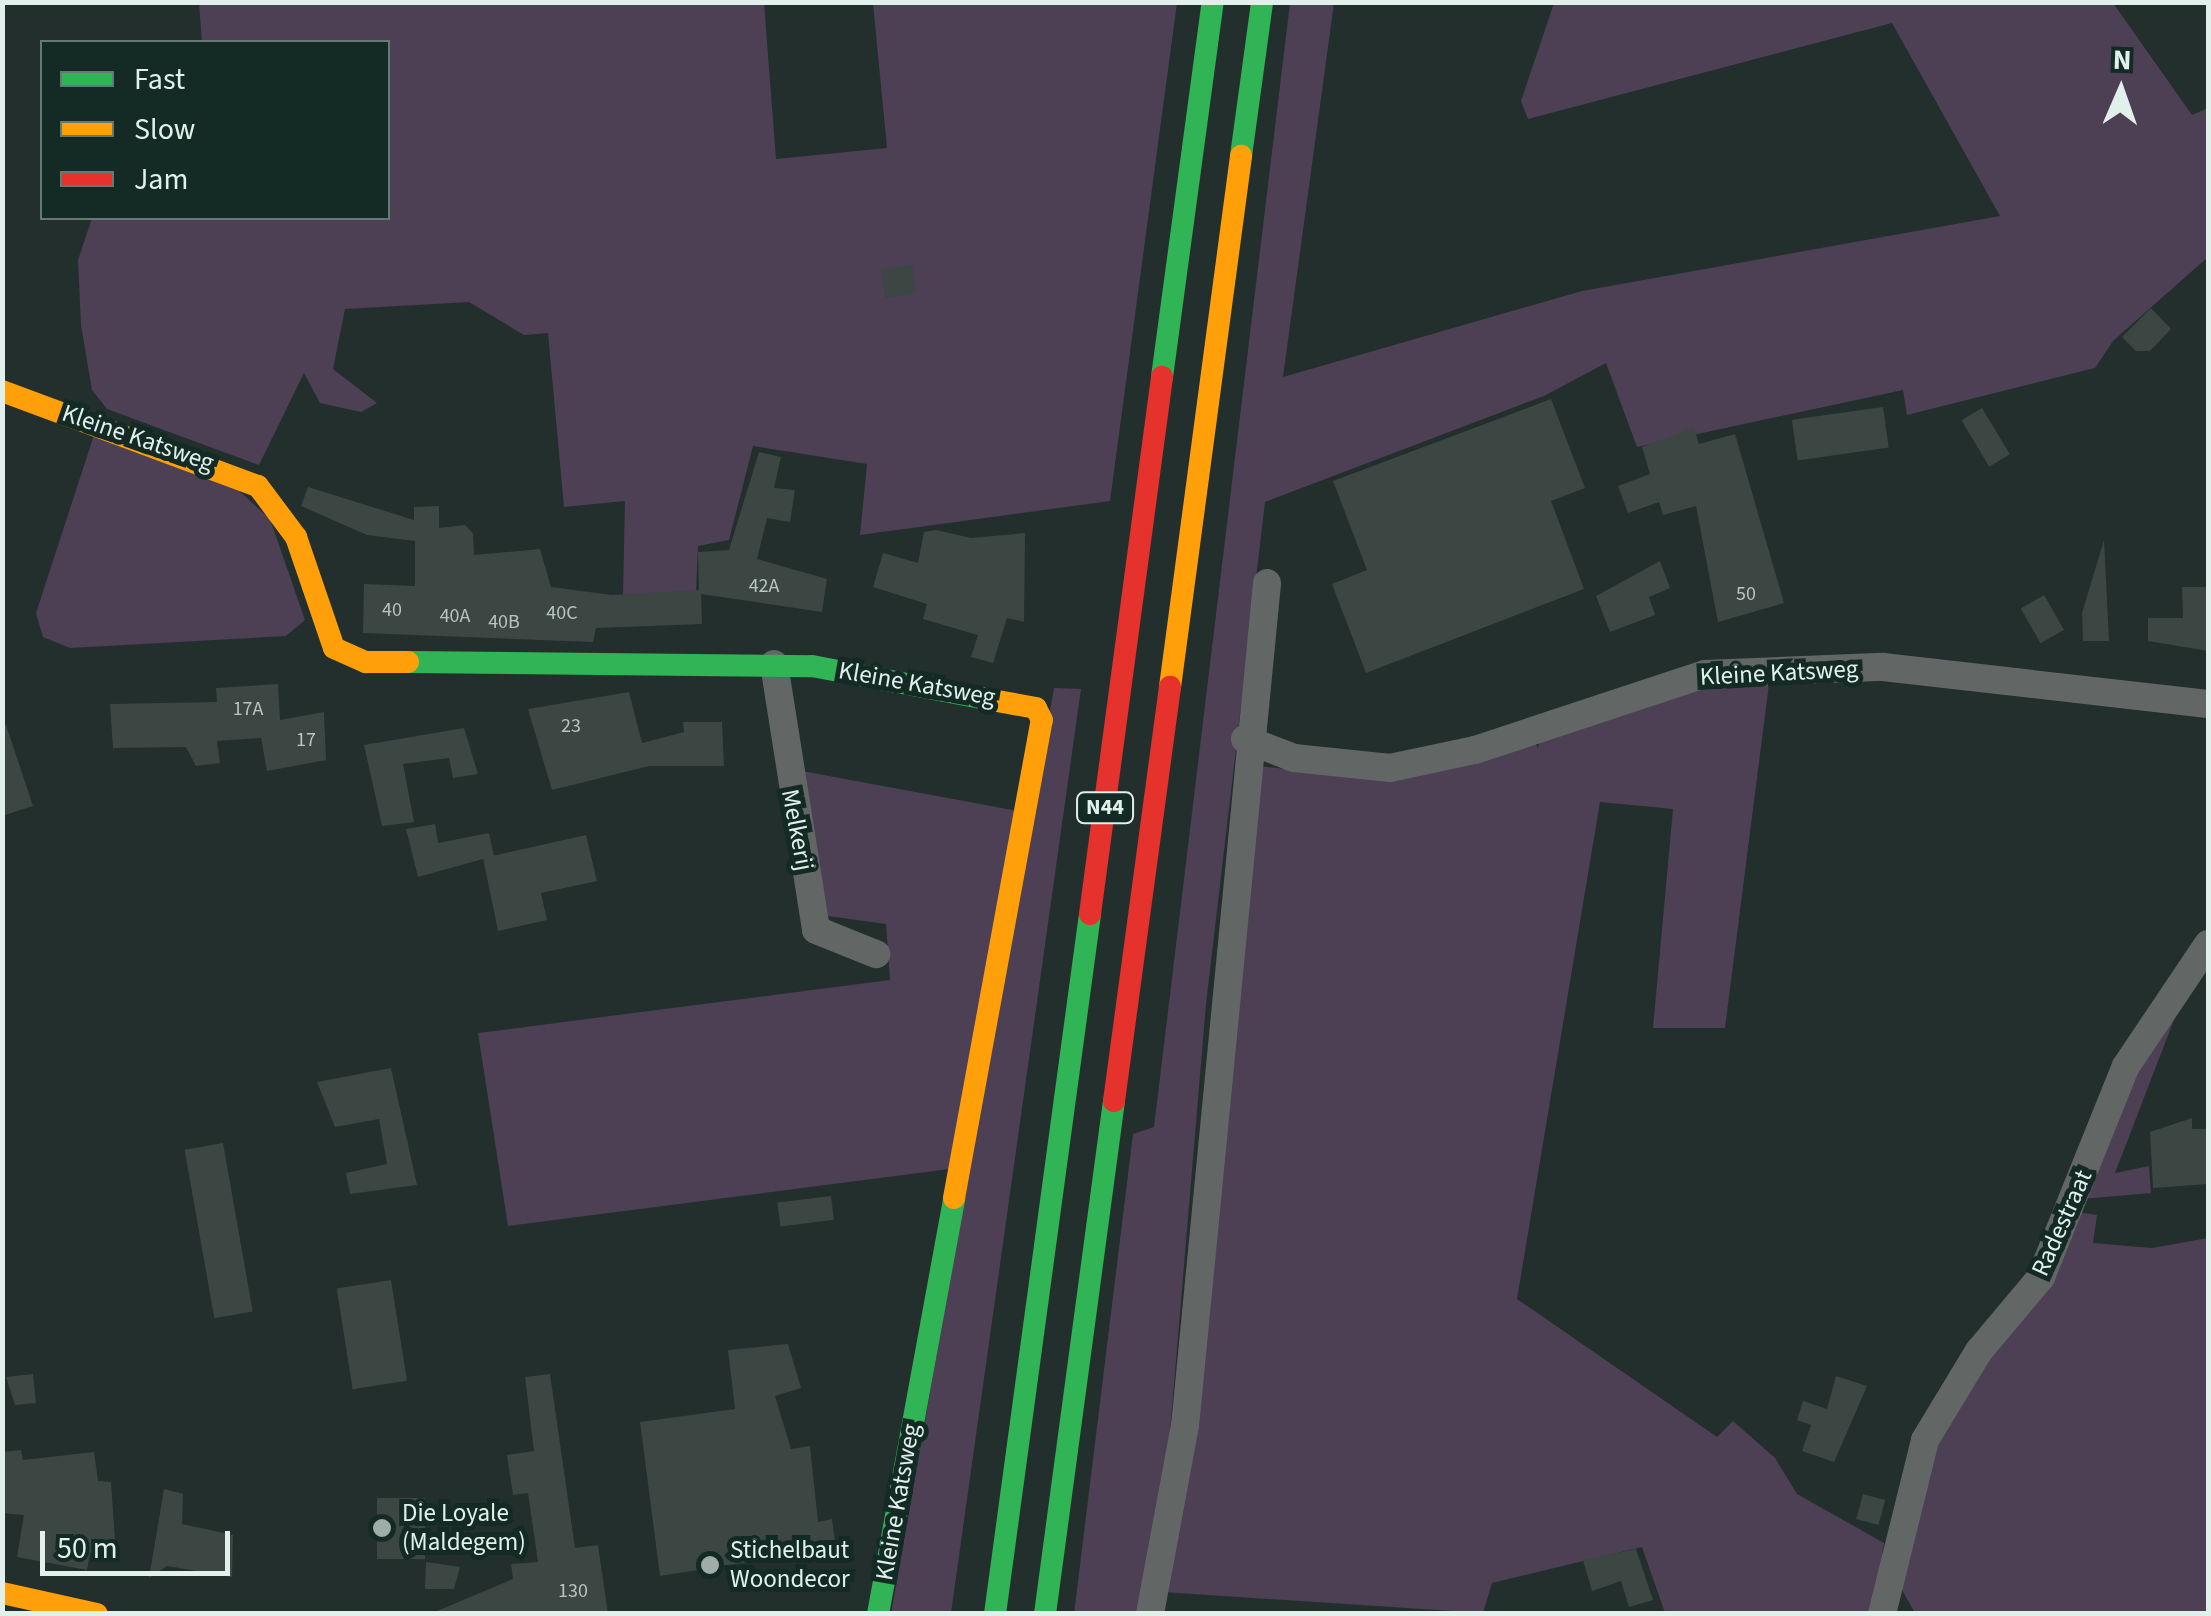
<!DOCTYPE html>
<html>
<head>
<meta charset="utf-8">
<style>
  body { margin:0 }
  #map { position:relative; width:2211px; height:1616px; overflow:hidden; background:#232f2c; font-family:"Source Sans 3",sans-serif }
  div>[style] { position:absolute }
  .green>* { inset:0; background:#4d3f54 }
  .building>* { inset:0; background:#3c4643; transform-origin:0 0 }
  .street>* { height:28px; margin:-14px; padding:0 14px; transform-origin:14px; border-radius:14px; background:#626766 }
  .fast>* { height:22px; margin:-11px; padding:0 11px; transform-origin:11px; border-radius:11px; background:#30b455 }
  .slow>* { height:22px; margin:-11px; padding:0 11px; transform-origin:11px; border-radius:11px; background:#ff9f0a }
  .jam>* { height:22px; margin:-11px; padding:0 11px; transform-origin:11px; border-radius:11px; background:#e5322d }
  .dots>* { width:28px; height:28px; translate:-50% -50%; box-sizing:border-box; border:5px solid #132b24; border-radius:50% }
  span { translate:-50% -50%; white-space:nowrap; text-align:center; line-height:1.15; -webkit-text-stroke:10px #132b24; paint-order:stroke }
  .number-label { font-size:20px; color:#b8c6c1 }
  .number-label span { -webkit-text-stroke-width:0 }
  .shield-label span { padding:2px 8px; background:#132b24; border:2px solid; border-radius:8px; -webkit-text-stroke-width:0 }
  .shield-label { font-size:22px; color:#e2f0eb; font-weight:700 }
  .street-label { font-size:25px; color:#e2f0eb }
  .poi-label { font-size:25px; color:#e2f0eb }
  .left { translate:0 -50%; text-align:left }
  .frame { position:absolute; inset:0; border:5px solid #e2f0eb; pointer-events:none }
  .legend { position:absolute; left:40px; top:40px; width:350px; height:180px; box-sizing:border-box; background:#132b24; border:2px solid #667a74; margin:0; padding:12px 18px; list-style:none; font-size:30px; color:#e2f0eb }
  .legend li { display:flex; align-items:center; gap:20px; height:50px }
  .legend b { width:50px; border:2px solid #667a74 }
  .north { position:absolute; left:2071px; top:40px; width:100px; height:100px; -webkit-text-stroke:8px #132b24; paint-order:stroke; rotate:2deg; font-size:28px; font-weight:700; line-height:40px; text-align:center; color:#e2f0eb }
  .north::after { content:''; display:block; margin:auto; width:35px; height:45px; background:#e2f0eb; clip-path:polygon(50% 0,100% 100%,50% 72%,0 100%) }
  .scale { position:absolute; left:40px; top:1531px; width:190px; height:45px; box-sizing:border-box; border:5px solid #e2f0eb; border-top:0; padding-left:12px; font-size:30px; line-height:35px; white-space:nowrap; color:#e2f0eb; -webkit-text-stroke:8px #132b24; paint-order:stroke }
</style>
</head>
<body>
<div id="map">
  <div class="green">
    <div style="clip-path:polygon(199px 3px,764px 3px,776px 159px,887px 148px,873px 3px,1177px 3px,1110px 501px,860px 535px,867px 464px,753px 446px,729px 540px,698px 546px,696px 592px,623px 595px,625px 501px,564px 507px,548px 333px,524px 335px,469px 302px,345px 309px,333px 369px,377px 403px,361px 412px,320px 403px,304px 373px,259px 465px,107px 409px,92px 390px,81px 325px,78px 260px,92px 218px,388px 218px,388px 42px,202px 42px)"></div>
    <div style="clip-path:polygon(1290px 3px,1334px 3px,1283px 377px,1582px 291px,2000px 216px,1892px 23px,1528px 119px,1521px 101px,1554px 3px,2113px 3px,2192px 115px,2208px 108px,2208px 257px,2113px 341px,2095px 368px,1907px 415px,1903px 390px,1637px 447px,1606px 363px,1544px 396px,1265px 502px,1206px 1004px,1162px 1527px,1143px 1613px,1074px 1614px,1133px 1134px,1154px 1127px)"></div>
    <div style="clip-path:polygon(94px 435px,227px 480px,270px 519px,305px 620px,286px 636px,70px 648px,43px 637px,36px 613px)"></div>
    <div style="clip-path:polygon(1769px 684px,1725px 1028px,1653px 1028px,1673px 809px,1600px 802px,1517px 1299px,1717px 1437px,1733px 1421px,1775px 1458px,1797px 1494px,1884px 1543px,1873px 1613px,1665px 1613px,1642px 1547px,1492px 1583px,1483px 1613px,1163px 1592px,1249px 765px,1372px 778px,1531px 736px,1538px 748px,1540px 738px,1689px 690px)"></div>
    <div style="clip-path:polygon(1054px 688px,1081px 689px,951px 1613px,891px 1614px)"></div>
    <div style="clip-path:polygon(802px 771px,1018px 811px,949px 1169px,508px 1226px,478px 1033px,890px 980px,886px 924px,828px 916px)"></div>
    <div style="clip-path:polygon(2177px 1012px,2115px 1173px,2149px 1166px,2151px 1193px,2082px 1199px,2118px 1099px)"></div>
    <div style="clip-path:polygon(2078px 1212px,2097px 1215px,2093px 1243px,2152px 1248px,2208px 1238px,2208px 1613px,1915px 1613px,1902px 1590px,1903px 1546px,1919px 1469px)"></div>
  </div>
  <div class="building">
    <div style="left:912px;top:265px;width:29px;height:31px;rotate:82deg"></div>
    <div style="clip-path:polygon(2151px 308px,2171px 329px,2150px 351px,2136px 351px,2122px 337px)"></div>
    <div style="clip-path:polygon(1551px 399px,1585px 488px,1551px 501px,1584px 589px,1366px 673px,1332px 584px,1367px 570px,1333px 481px)"></div>
    <div style="left:1883px;top:407px;width:41px;height:92px;rotate:82deg"></div>
    <div style="left:1982px;top:408px;width:54px;height:24px;rotate:59deg"></div>
    <div style="clip-path:polygon(1694px 428px,1699px 444px,1735px 434px,1784px 603px,1718px 622px,1696px 506px,1663px 515px,1659px 502px,1628px 513px,1618px 486px,1650px 474px,1642px 447px)"></div>
    <div style="clip-path:polygon(759px 452px,781px 457px,774px 488px,795px 490px,790px 522px,767px 518px,757px 559px,827px 579px,822px 612px,701px 594px,702px 624px,596px 628px,593px 642px,363px 633px,364px 584px,415px 586px,415px 541px,367px 535px,301px 506px,308px 487px,414px 520px,414px 507px,439px 506px,439px 528px,465px 525px,473px 533px,474px 555px,540px 549px,551px 587px,612px 595px,699px 590px,698px 552px,729px 550px)"></div>
    <div style="clip-path:polygon(936px 530px,971px 538px,1025px 533px,1024px 622px,1007px 618px,993px 663px,971px 657px,978px 635px,923px 619px,927px 604px,873px 587px,883px 553px,918px 563px,924px 532px)"></div>
    <div style="clip-path:polygon(2104px 540px,2109px 641px,2083px 641px,2082px 613px)"></div>
    <div style="clip-path:polygon(1660px 561px,1670px 588px,1649px 597px,1655px 615px,1610px 632px,1596px 596px)"></div>
    <div style="clip-path:polygon(2182px 587px,2208px 587px,2208px 651px,2148px 641px,2148px 618px,2183px 618px)"></div>
    <div style="left:2044px;top:595px;width:40px;height:27px;rotate:60deg"></div>
    <div style="clip-path:polygon(278px 684px,280px 720px,324px 712px,326px 760px,267px 771px,261px 738px,217px 741px,220px 763px,196px 766px,186px 747px,113px 748px,110px 704px,217px 702px,216px 688px)"></div>
    <div style="clip-path:polygon(629px 692px,642px 743px,684px 732px,683px 722px,722px 722px,724px 766px,649px 766px,552px 790px,528px 709px)"></div>
    <div style="clip-path:polygon(6px 725px,33px 806px,2px 816px,2px 726px)"></div>
    <div style="clip-path:polygon(464px 728px,478px 774px,453px 778px,449px 758px,403px 764px,414px 822px,382px 826px,364px 745px)"></div>
    <div style="clip-path:polygon(435px 824px,438px 843px,489px 833px,494px 856px,418px 877px,406px 829px)"></div>
    <div style="clip-path:polygon(586px 835px,597px 881px,541px 893px,547px 920px,498px 931px,483px 858px)"></div>
    <div style="clip-path:polygon(391px 1068px,417px 1185px,350px 1194px,346px 1173px,387px 1164px,379px 1119px,335px 1127px,317px 1082px)"></div>
    <div style="clip-path:polygon(2192px 1118px,2192px 1129px,2208px 1129px,2208px 1184px,2153px 1188px,2150px 1132px)"></div>
    <div style="left:223px;top:1143px;width:171px;height:39px;rotate:80deg"></div>
    <div style="left:831px;top:1196px;width:24px;height:54px;rotate:83deg"></div>
    <div style="left:391px;top:1280px;width:102px;height:55px;rotate:81deg"></div>
    <div style="clip-path:polygon(788px 1344px,801px 1388px,775px 1396px,791px 1449px,810px 1446px,818px 1522px,832px 1519px,836px 1548px,660px 1576px,640px 1422px,735px 1409px,728px 1350px)"></div>
    <div style="clip-path:polygon(33px 1374px,36px 1403px,15px 1405px,6px 1377px)"></div>
    <div style="clip-path:polygon(550px 1374px,575px 1548px,598px 1545px,608px 1614px,430px 1614px,513px 1579px,511px 1564px,538px 1562px,528px 1493px,513px 1495px,507px 1455px,534px 1451px,525px 1377px)"></div>
    <div style="clip-path:polygon(1836px 1376px,1867px 1386px,1834px 1462px,1802px 1451px,1811px 1425px,1797px 1420px,1803px 1401px,1827px 1409px)"></div>
    <div style="clip-path:polygon(21px 1450px,23px 1460px,94px 1452px,98px 1481px,111px 1482px,116px 1554px,90px 1553px,87px 1570px,17px 1557px,24px 1515px,2px 1513px,2px 1452px)"></div>
    <div style="clip-path:polygon(164px 1489px,183px 1494px,182px 1524px,233px 1535px,232px 1577px,167px 1566px,149px 1578px)"></div>
    <div style="left:1863px;top:1494px;width:23px;height:26px;rotate:15deg"></div>
    <div style="left:377px;top:1498px;width:48px;height:61px"></div>
    <div style="clip-path:polygon(1636px 1549px,1653px 1600px,1629px 1607px,1621px 1581px,1592px 1591px,1583px 1560px)"></div>
    <div style="clip-path:polygon(426px 1562px,460px 1567px,454px 1589px,425px 1589px)"></div>
  </div>
  <div class="street">
    <div style="left:774px;top:664px;width:269px;rotate:81deg"></div>
    <div style="left:816px;top:930px;width:65px;rotate:21.8deg"></div>
    <div style="left:1245px;top:739px;width:53px;rotate:21.2deg"></div>
    <div style="left:1294px;top:758px;width:97px;rotate:5.9deg"></div>
    <div style="left:1390px;top:768px;width:87px;rotate:-12deg"></div>
    <div style="left:1475px;top:750px;width:242px;rotate:-18.3deg"></div>
    <div style="left:1705px;top:674px;width:178px;rotate:-2.3deg"></div>
    <div style="left:1883px;top:667px;width:327px;rotate:6.5deg"></div>
    <div style="left:1150px;top:1614px;width:191px;rotate:-79.5deg"></div>
    <div style="left:1185px;top:1426px;width:847px;rotate:-84.44deg"></div>
    <div style="left:1882px;top:1614px;width:179px;rotate:-76.1deg"></div>
    <div style="left:1925px;top:1440px;width:104px;rotate:-58.8deg"></div>
    <div style="left:1979px;top:1351px;width:97px;rotate:-50deg"></div>
    <div style="left:2041px;top:1277px;width:227px;rotate:-68.1deg"></div>
    <div style="left:2126px;top:1066px;width:147px;rotate:-56.1deg"></div>
  </div>
  <div class="fast">
    <div style="left:1241px;top:156px;width:155px;rotate:-82.2deg"></div>
    <div style="left:1162px;top:377px;width:378px;rotate:-82.3deg"></div>
    <div style="left:408px;top:662px;width:404px;rotate:0.6deg"></div>
    <div style="left:812px;top:666px;width:172px;rotate:10.7deg"></div>
    <div style="left:878px;top:1614px;width:423px;rotate:-79.6deg"></div>
    <div style="left:995px;top:1614px;width:706px;rotate:-82.27deg"></div>
    <div style="left:1045px;top:1614px;width:518px;rotate:-82.34deg"></div>
  </div>
  <div class="slow">
    <div style="left:2px;top:391px;width:273px;rotate:20.4deg"></div>
    <div style="left:258px;top:486px;width:64px;rotate:53.3deg"></div>
    <div style="left:296px;top:537px;width:117px;rotate:71.1deg"></div>
    <div style="left:334px;top:648px;width:35px;rotate:24deg"></div>
    <div style="left:366px;top:662px;width:42px"></div>
    <div style="left:1170px;top:687px;width:536px;rotate:-82.38deg"></div>
    <div style="left:954px;top:1198px;width:486px;rotate:-79.6deg"></div>
    <div style="left:1042px;top:720px;width:13px;rotate:-117deg"></div>
    <div style="left:1036px;top:708px;width:56px;rotate:-169.7deg"></div>
    <div style="left:2px;top:1593px;width:97px;rotate:12.5deg"></div>
  </div>
  <div class="jam">
    <div style="left:1090px;top:914px;width:542px;rotate:-82.36deg"></div>
    <div style="left:1114px;top:1101px;width:418px;rotate:-82.3deg"></div>
  </div>
  <div class="dots">
    <div style="left:382px;top:1528px;background:#9faca8"></div>
    <div style="left:710px;top:1565px;background:#9faca8"></div>
  </div>
  <div class="number-label">
    <span style="left:764px;top:586px">42A</span>
    <span style="left:1746px;top:594px">50</span>
    <span style="left:392px;top:610px">40</span>
    <span style="left:562px;top:613px">40C</span>
    <span style="left:455px;top:616px">40A</span>
    <span style="left:504px;top:622px">40B</span>
    <span style="left:248px;top:709px">17A</span>
    <span style="left:571px;top:726px">23</span>
    <span style="left:306px;top:740px">17</span>
    <span style="left:573px;top:1591px">130</span>
  </div>
  <div class="shield-label">
    <span style="left:1105px;top:808px">N44</span>
  </div>
  <div class="street-label">
    <span style="left:138px;top:438px;rotate:19deg">Kleine Katsweg</span>
    <span style="left:1779px;top:673px;rotate:-3deg">Kleine Katsweg</span>
    <span style="left:917px;top:684px;rotate:10deg">Kleine Katsweg</span>
    <span style="left:797px;top:830px;rotate:79deg">Melkerij</span>
    <span style="left:2062px;top:1223px;rotate:-66deg">Radestraat</span>
    <span style="left:898px;top:1502px;rotate:-80deg">Kleine Katsweg</span>
  </div>
  <div class="poi-label">
    <span class="left" style="left:402px;top:1528px">Die Loyale<br>(Maldegem)</span>
    <span class="left" style="left:730px;top:1565px">Stichelbaut<br>Woondecor</span>
  </div>
  <div class="frame"></div>
  <ul class="legend">
  <li><b style="height:12px;background:#30b455"></b>Fast</li>
  <li><b style="height:12px;background:#ff9f0a"></b>Slow</li>
  <li><b style="height:12px;background:#e5322d"></b>Jam</li>
  </ul>
  <div class="north">N</div>
  <div class="scale">50 m</div>
</div>
</body>
</html>
